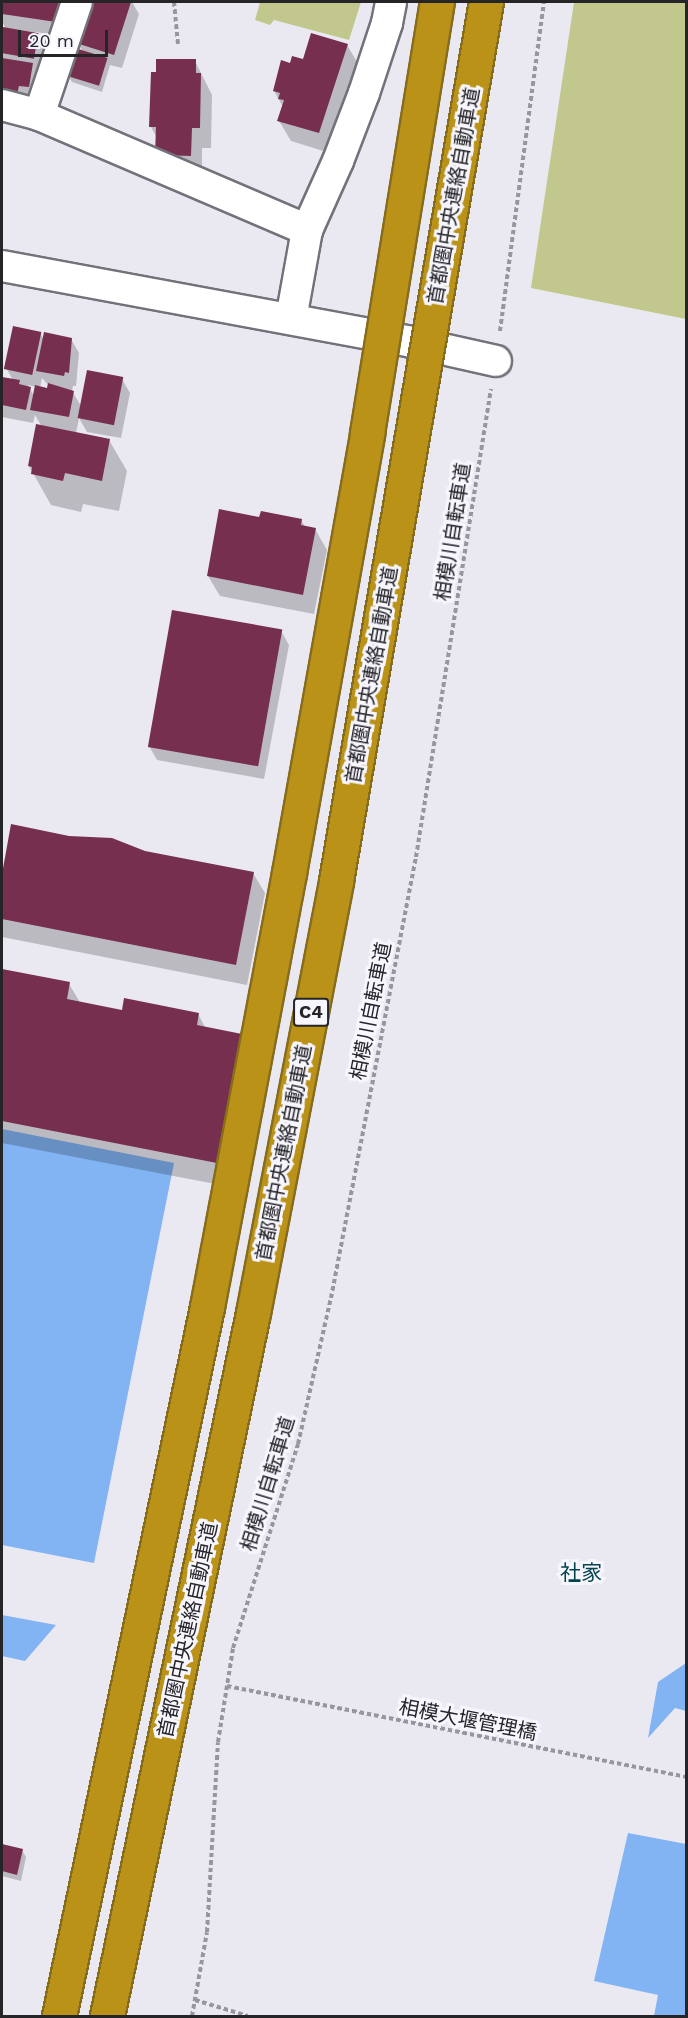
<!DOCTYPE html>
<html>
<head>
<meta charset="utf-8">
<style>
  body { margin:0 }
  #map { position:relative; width:688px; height:2018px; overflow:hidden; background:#eae9f2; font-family:"Work Sans","Noto Sans JP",sans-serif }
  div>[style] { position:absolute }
  .green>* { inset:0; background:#c2c88d }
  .water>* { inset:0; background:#82b3f3 }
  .shadow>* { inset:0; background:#0003 }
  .building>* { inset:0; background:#772f4f; transform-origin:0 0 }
  .path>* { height:4px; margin-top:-2px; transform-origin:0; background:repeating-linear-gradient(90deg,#97969c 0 4.5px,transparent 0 7.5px) }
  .roads { filter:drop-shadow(2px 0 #73727a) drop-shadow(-2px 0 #73727a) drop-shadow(0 2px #73727a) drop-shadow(0 -2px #73727a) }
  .minor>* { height:30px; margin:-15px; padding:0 15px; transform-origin:15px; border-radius:15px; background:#fff }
  .bridges { filter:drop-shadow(2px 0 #866c1d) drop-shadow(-2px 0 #866c1d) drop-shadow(0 2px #866c1d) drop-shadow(0 -2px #866c1d) }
  .highway-bridge>* { height:33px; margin:-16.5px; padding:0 16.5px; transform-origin:16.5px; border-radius:16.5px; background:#ba9218 }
  span { translate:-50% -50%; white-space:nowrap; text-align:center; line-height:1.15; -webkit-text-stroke:6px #f7f6fe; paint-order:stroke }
  .shield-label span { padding:2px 4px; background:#f7f6fe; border:2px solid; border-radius:4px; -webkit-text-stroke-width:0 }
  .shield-label { font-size:18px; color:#252427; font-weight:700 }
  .street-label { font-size:20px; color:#252427 }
  .neighbourhood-label { font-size:21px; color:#04454d }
  .frame { position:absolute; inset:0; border:3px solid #252427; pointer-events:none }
  .scale { position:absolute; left:18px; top:30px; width:90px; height:27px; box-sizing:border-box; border:3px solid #252427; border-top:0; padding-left:8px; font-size:18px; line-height:21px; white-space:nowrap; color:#252427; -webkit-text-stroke:4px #f7f6fe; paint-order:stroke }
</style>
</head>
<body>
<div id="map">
  <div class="green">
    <div style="clip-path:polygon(260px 2px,361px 2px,349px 40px,274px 20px,270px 25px,255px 20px)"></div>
    <div style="clip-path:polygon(574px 2px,686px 2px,686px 319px,531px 288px)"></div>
  </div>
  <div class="water">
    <div style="clip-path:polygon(2px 1129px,174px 1163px,94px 1563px,2px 1545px)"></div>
    <div style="clip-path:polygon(2px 1615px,56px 1625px,25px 1661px,2px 1656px)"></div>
    <div style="clip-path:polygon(686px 1663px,686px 1711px,675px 1708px,648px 1738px,658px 1682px)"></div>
    <div style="clip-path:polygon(628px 1833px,686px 1844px,686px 2016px,654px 2016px,658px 1995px,594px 1981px)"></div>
  </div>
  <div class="shadow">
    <div style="clip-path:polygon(2px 2px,68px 2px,63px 36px,35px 32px,45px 48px,41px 72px,36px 71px,40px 79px,37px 101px,2px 100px,2px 40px,5px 27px,2px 22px)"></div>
    <div style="clip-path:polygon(91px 2px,132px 2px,139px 14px,122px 68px,110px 65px,102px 92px,72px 82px,68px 75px,83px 52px,78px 43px)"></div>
    <div style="clip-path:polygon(347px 45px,359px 65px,330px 153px,291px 141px,279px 121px,283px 107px,274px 91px,291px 64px)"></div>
    <div style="clip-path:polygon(195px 61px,212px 95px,211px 148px,202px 148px,202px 175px,169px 174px,157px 138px,151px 127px)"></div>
    <div style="clip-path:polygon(evenodd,40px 333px,44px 340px,71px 339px,79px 353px,76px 386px,73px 386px,72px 391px,81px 406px,122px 379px,130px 393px,121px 438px,87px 432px,79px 418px,76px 433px,109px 440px,127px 471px,119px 511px,83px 504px,81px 512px,51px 505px,29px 466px,42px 427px,35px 415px,33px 423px,2px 417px,2px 378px,13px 380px,6px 368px,40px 333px,42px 378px,49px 386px,48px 390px,40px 388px,42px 378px,40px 333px,28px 385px,36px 387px,34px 396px,28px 385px)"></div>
    <div style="clip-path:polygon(261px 519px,301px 520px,306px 528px,315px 529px,327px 550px,314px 614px,220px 596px,208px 576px)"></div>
    <div style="clip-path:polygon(281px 631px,289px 645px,264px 779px,157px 760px,149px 746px)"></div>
    <div style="clip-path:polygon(12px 826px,253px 873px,265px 893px,247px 985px,2px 937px,2px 882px)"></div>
    <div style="clip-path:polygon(2px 970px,69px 984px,81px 1004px,123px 1012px,198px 1014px,205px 1027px,236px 1188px,2px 1143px)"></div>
    <div style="clip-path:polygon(2px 1846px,22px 1850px,26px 1857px,21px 1881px,2px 1876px)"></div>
  </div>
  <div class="building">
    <div style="clip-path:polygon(2px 2px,59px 2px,56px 22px,2px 14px)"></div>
    <div style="clip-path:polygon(89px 2px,131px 2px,114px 55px,76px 43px)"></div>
    <div style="left:3px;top:27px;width:36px;height:26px;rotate:10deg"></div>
    <div style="clip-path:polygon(311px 33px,348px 44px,319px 133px,277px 121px,284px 100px,278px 99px,280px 93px,273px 91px,281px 60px,290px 63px,292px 56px,303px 59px)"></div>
    <div style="left:75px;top:48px;width:34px;height:29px;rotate:17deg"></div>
    <div style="clip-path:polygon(2px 58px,33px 63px,29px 87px,19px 86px,17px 94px,2px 91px)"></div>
    <div style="clip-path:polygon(156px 59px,196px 59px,196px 73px,201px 73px,200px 128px,192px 128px,191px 156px,155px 155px,156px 127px,149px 127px,151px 72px,156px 72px)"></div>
    <div style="left:13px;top:326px;width:29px;height:44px;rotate:12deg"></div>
    <div style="clip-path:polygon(44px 332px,72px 338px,69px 373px,65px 372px,64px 376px,36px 371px)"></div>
    <div style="left:87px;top:370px;width:37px;height:49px;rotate:11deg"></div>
    <div style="clip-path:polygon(2px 377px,20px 380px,19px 384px,31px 387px,26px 410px,2px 405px)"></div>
    <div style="clip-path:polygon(48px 383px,74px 391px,69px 417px,30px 410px,35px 385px,47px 388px)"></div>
    <div style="clip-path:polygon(36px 424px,110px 439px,102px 481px,65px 473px,63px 481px,31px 474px,32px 467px,28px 466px)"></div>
    <div style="clip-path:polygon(219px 509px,259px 517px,261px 511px,302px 519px,301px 525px,316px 528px,303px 595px,207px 576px)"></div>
    <div style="left:172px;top:610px;width:112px;height:139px;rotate:10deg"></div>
    <div style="clip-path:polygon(11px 824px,69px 836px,112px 838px,145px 851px,254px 872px,236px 965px,2px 919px,2px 874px)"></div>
    <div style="clip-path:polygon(2px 969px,70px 982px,67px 999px,122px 1010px,124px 998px,199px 1013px,197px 1025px,247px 1035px,222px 1164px,2px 1121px)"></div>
    <div style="clip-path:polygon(2px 1844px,23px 1849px,17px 1875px,2px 1871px)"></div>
  </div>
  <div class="path">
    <div style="left:174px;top:2px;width:42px;rotate:84.6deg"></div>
    <div style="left:500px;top:331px;width:332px;rotate:-82.4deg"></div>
    <div style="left:227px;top:1686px;width:468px;rotate:11.2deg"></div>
    <div style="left:195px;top:2000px;width:55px;rotate:16.8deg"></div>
    <div style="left:192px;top:2016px;width:85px;rotate:-79.9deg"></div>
    <div style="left:207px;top:1932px;width:190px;rotate:-86.7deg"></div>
    <div style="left:218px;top:1742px;width:95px;rotate:-80.9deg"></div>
    <div style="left:233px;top:1648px;width:214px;rotate:-72.3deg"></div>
    <div style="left:298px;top:1444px;width:150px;rotate:-77.3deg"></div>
    <div style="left:331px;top:1298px;width:449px;rotate:-79.1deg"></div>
    <div style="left:416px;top:857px;width:474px;rotate:-80.9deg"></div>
  </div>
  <div class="roads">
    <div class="minor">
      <div style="left:2px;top:105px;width:38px;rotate:15deg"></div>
      <div style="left:39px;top:115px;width:292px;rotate:23.2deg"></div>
      <div style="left:39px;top:115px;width:119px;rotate:-71.4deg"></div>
      <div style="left:2px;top:266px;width:416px;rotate:10.5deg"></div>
      <div style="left:411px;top:342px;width:87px;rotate:12.6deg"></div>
      <div style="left:291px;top:319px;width:90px;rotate:-79.8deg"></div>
      <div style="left:307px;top:230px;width:76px;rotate:-65.8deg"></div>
      <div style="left:338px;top:161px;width:73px;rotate:-69.1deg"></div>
      <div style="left:364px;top:93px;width:74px;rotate:-71.8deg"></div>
      <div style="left:387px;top:23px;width:21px;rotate:-79deg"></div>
    </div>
  </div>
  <div class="bridges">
    <div class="highway-bridge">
      <div style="left:59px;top:2016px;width:724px;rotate:-78.21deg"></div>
      <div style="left:207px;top:1307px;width:442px;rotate:-79.3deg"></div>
      <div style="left:289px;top:873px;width:447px;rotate:-79.9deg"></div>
      <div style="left:367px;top:433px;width:437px;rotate:-80.8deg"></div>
      <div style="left:107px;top:2016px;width:718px;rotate:-78.27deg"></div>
      <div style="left:253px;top:1313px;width:440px;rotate:-79.1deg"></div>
      <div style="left:336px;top:881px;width:892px;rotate:-80.32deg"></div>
    </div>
  </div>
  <div class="shield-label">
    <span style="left:311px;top:1012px">C4</span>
  </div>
  <div class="street-label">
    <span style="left:454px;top:196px;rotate:-80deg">首都圏中央連絡自動車道</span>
    <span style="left:453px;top:532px;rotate:-81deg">相模川自転車道</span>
    <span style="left:372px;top:675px;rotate:-80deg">首都圏中央連絡自動車道</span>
    <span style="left:371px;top:1011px;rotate:-79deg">相模川自転車道</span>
    <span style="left:284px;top:1153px;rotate:-79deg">首都圏中央連絡自動車道</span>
    <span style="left:268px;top:1484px;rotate:-73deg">相模川自転車道</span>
    <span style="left:188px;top:1630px;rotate:-78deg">首都圏中央連絡自動車道</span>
    <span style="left:468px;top:1720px;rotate:11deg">相模大堰管理橋</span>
  </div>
  <div class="neighbourhood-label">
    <span style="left:581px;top:1573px">社家</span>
  </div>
  <div class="frame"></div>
  <div class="scale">20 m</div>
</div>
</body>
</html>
